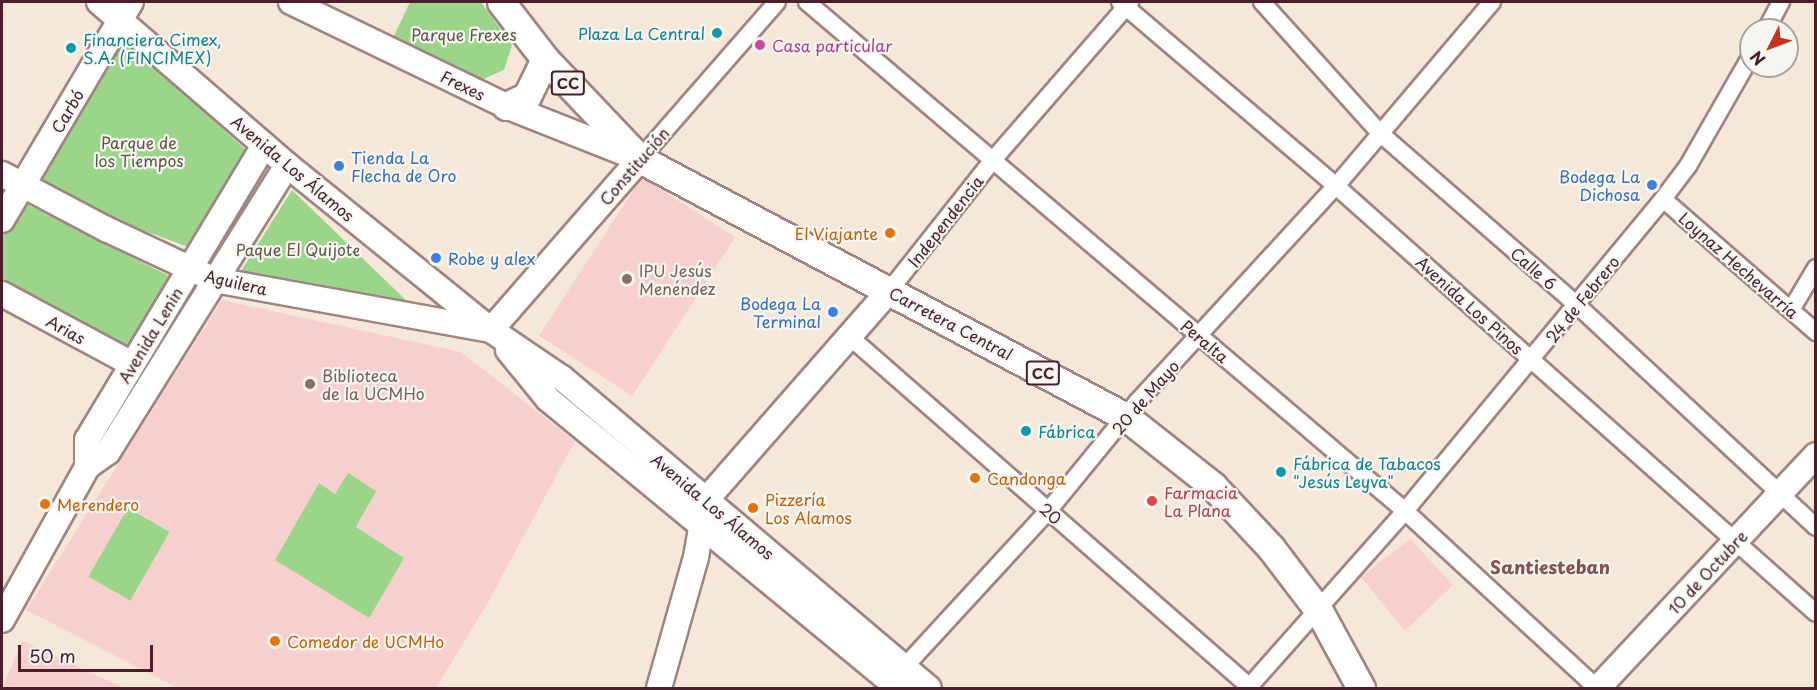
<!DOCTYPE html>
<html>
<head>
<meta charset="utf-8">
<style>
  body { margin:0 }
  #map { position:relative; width:1817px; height:690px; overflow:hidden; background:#f5e8d8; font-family:"Playpen Sans",sans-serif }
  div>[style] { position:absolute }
  .built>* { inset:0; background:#f7d0ce; transform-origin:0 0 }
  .green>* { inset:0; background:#9ad589; transform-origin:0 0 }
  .roads { filter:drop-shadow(2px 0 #a08482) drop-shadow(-2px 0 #a08482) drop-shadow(0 2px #a08482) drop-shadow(0 -2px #a08482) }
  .street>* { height:16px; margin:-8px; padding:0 8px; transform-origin:8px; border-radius:8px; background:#fff }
  .secondary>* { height:24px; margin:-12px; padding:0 12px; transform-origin:12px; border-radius:12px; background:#fff }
  .primary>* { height:27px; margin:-13.5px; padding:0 13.5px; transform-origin:13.5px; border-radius:13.5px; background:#fff }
  .dots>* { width:16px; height:16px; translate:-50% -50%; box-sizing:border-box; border:3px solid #f6f6f2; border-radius:50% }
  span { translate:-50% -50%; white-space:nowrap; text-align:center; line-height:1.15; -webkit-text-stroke:4.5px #f6f6f2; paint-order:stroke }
  .shield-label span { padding:2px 4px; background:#f6f6f2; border:2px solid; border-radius:4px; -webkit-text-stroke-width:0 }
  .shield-label { font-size:15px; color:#4a1f2b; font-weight:700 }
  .culture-label { font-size:16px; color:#0d838f }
  .right { translate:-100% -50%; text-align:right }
  .left { translate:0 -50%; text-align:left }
  .park-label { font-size:16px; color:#625647 }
  .hotel-label { font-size:16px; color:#b23c85 }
  .street-label { font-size:16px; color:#4a1f2b }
  .shop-label { font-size:16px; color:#366cbe }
  .food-label { font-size:16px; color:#c56008 }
  .education-label { font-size:16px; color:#785e54 }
  .health-label { font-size:16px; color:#be3a42 }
  .neighbourhood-label { font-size:18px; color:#88504c; font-weight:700 }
  .frame { position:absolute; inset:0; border:3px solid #4a1f2b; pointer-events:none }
  .north { position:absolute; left:1739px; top:18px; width:60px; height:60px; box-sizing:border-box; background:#f6f6f2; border:2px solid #b1a0a2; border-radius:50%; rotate:228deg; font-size:16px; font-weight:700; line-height:24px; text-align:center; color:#4a1f2b }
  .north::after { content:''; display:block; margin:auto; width:21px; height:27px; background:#c8321e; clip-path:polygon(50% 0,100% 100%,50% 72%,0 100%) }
  .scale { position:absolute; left:18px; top:645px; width:135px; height:27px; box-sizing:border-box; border:3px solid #4a1f2b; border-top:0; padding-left:8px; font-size:18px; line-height:21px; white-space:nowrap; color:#4a1f2b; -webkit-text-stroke:4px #f6f6f2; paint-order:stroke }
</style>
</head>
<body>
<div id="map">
  <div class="built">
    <div style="left:642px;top:177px;width:111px;height:189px;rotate:33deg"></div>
    <div style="clip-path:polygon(222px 300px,461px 352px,575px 441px,487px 604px,436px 688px,178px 688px,26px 610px)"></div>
    <div style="clip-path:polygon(1410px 539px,1453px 585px,1405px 631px,1361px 577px)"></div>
    <div style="clip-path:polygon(23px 640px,23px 641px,124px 688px,2px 688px)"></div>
  </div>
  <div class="green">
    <div style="clip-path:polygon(410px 2px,481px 2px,512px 45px,504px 70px,481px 80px,394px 36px)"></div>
    <div style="clip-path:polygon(124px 39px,248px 152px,188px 247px,110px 218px,34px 182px)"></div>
    <div style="clip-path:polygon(292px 190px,412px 306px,238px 276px)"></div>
    <div style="clip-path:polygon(22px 202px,175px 279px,128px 355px,2px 285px,2px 233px)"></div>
    <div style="clip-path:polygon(348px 473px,376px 491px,356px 527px,404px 558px,369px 618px,275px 560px,319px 483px,335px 494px)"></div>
    <div style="left:128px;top:508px;width:48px;height:79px;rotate:30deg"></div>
  </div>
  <div class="roads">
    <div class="street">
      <div style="left:807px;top:2px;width:785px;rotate:40.4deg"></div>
      <div style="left:1405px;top:511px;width:261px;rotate:42.7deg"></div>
      <div style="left:1120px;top:2px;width:284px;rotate:40.4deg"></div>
      <div style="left:1336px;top:186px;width:642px;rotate:41.66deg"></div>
      <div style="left:1262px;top:2px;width:178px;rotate:48deg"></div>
      <div style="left:1381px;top:134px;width:260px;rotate:41.1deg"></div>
      <div style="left:1577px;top:305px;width:326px;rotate:42.9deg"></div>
      <div style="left:1766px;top:30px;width:32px;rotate:-62deg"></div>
      <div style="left:640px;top:159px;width:208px;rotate:-48.9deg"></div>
      <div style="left:1663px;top:199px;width:203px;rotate:41deg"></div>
      <div style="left:889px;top:291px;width:166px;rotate:-51.6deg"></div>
      <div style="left:992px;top:161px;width:211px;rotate:-49deg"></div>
      <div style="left:1791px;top:310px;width:49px;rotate:-59.2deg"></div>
      <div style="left:850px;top:337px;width:533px;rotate:41.2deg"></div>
      <div style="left:898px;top:674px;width:222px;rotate:-47.4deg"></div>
      <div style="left:1048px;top:511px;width:142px;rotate:-50.7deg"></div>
      <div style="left:1138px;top:401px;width:292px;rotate:-47.4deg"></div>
      <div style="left:1336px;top:186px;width:241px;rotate:-49.7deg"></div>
      <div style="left:1248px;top:688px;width:237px;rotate:-48.4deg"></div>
      <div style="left:1405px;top:511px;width:405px;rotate:-50.4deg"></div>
      <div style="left:1663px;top:199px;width:41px;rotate:-52.9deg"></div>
      <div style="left:1688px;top:166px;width:127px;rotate:-60.2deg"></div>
    </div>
    <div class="secondary">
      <div style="left:99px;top:2px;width:249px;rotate:40.9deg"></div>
      <div style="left:287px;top:165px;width:262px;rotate:39deg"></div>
      <div style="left:491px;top:330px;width:86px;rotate:34.1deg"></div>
      <div style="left:562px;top:378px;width:480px;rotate:40.2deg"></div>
      <div style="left:291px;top:2px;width:239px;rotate:25.8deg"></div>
      <div style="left:506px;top:106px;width:144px;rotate:21.6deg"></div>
      <div style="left:640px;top:159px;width:227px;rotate:131.1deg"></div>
      <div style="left:2px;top:174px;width:118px;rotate:27.9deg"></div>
      <div style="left:106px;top:229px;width:120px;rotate:25.1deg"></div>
      <div style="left:215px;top:280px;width:279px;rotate:10.3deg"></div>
      <div style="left:2px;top:220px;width:253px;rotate:-59.4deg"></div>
      <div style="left:2px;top:294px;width:148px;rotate:28.3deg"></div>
      <div style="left:508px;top:350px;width:63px;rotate:50.8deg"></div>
      <div style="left:548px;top:399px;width:455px;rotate:39.5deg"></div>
      <div style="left:87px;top:467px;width:27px;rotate:-90deg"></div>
      <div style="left:87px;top:440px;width:344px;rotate:-59deg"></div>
      <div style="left:2px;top:620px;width:175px;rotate:-60.9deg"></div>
      <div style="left:87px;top:467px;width:26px;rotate:-36deg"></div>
      <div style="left:108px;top:452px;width:338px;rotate:-58deg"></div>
      <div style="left:659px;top:688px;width:136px;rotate:-74.2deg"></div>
      <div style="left:696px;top:557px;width:58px;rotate:-80deg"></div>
      <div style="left:706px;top:500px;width:278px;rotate:-48.8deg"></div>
      <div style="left:1598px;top:688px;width:319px;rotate:-46.9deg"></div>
    </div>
    <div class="primary">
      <div style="left:501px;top:2px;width:72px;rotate:52.3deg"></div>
      <div style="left:545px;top:59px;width:138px;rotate:46.5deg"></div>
      <div style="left:640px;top:159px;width:550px;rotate:27.96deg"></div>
      <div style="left:1126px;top:417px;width:111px;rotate:38.4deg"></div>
      <div style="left:1213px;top:486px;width:85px;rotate:46.9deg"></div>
      <div style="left:1271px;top:548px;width:79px;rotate:52.7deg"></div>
      <div style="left:1319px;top:611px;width:88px;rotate:61.4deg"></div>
      <div style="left:506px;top:106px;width:23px;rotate:-25deg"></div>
      <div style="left:527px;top:96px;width:41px;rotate:-64.1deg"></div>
    </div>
  </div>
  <div class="dots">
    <div style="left:717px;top:33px;background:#0f9aa8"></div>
    <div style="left:760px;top:45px;background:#d1479c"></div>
    <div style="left:71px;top:48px;background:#0f9aa8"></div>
    <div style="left:339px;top:166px;background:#3f7fe0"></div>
    <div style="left:1652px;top:185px;background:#3f7fe0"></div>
    <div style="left:890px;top:233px;background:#e8710a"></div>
    <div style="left:436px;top:258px;background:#3f7fe0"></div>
    <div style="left:627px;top:279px;background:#8d6e63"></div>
    <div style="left:833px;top:312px;background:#3f7fe0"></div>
    <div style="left:310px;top:384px;background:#8d6e63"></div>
    <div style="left:1026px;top:431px;background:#0f9aa8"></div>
    <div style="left:1281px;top:472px;background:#0f9aa8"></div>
    <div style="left:975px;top:478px;background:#e8710a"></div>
    <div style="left:1152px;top:501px;background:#e0444e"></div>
    <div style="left:45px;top:504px;background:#e8710a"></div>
    <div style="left:753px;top:508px;background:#e8710a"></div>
    <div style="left:275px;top:641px;background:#e8710a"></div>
  </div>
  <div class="shield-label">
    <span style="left:568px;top:83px">CC</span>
    <span style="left:1043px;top:373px">CC</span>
  </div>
  <div class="culture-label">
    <span class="right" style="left:705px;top:33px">Plaza La Central</span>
    <span class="left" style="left:83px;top:48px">Financiera Cimex,<br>S.A. (FINCIMEX)</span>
    <span class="left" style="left:1038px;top:431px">Fábrica</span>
    <span class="left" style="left:1293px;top:472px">Fábrica de Tabacos<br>"Jesús Leyva"</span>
  </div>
  <div class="park-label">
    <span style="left:464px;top:34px">Parque Frexes</span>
    <span style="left:139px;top:151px">Parque de<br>los Tiempos</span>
    <span style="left:298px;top:249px">Paque El Quijote</span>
  </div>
  <div class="hotel-label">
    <span class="left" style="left:772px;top:45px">Casa particular</span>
  </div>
  <div class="street-label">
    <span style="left:463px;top:85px;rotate:26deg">Frexes</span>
    <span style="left:67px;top:111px;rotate:-60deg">Carbó</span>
    <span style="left:634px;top:166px;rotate:-49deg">Constitución</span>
    <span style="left:293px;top:168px;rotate:40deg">Avenida Los Álamos</span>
    <span style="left:945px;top:221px;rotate:-52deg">Independencia</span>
    <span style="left:1739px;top:265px;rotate:41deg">Loynaz Hechevarría</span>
    <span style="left:1534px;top:268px;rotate:41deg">Calle 6</span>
    <span style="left:236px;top:282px;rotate:13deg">Aguilera</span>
    <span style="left:1582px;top:299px;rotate:-51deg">24 de Febrero</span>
    <span style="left:1470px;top:305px;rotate:42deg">Avenida Los Pinos</span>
    <span style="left:951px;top:323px;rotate:28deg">Carretera Central</span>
    <span style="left:66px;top:329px;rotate:29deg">Arias</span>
    <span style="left:150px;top:335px;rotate:-59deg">Avenida Lenin</span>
    <span style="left:1205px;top:341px;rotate:40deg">Peralta</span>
    <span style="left:1145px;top:397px;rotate:-49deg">20 de Mayo</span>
    <span style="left:713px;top:506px;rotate:40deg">Avenida Los Álamos</span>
    <span style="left:1051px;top:513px;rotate:41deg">20</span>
    <span style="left:1707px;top:572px;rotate:-47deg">10 de Octubre</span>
  </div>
  <div class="shop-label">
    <span class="left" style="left:351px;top:166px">Tienda La<br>Flecha de Oro</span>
    <span class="right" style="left:1640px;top:185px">Bodega La<br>Dichosa</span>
    <span class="left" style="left:448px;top:258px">Robe y alex</span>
    <span class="right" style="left:821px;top:312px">Bodega La<br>Terminal</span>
  </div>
  <div class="food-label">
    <span class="right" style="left:878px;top:233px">El Viajante</span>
    <span class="left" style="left:987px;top:478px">Candonga</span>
    <span class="left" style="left:765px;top:508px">Pizzería<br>Los Alamos</span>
    <span class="left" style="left:57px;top:504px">Merendero</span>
    <span class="left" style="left:287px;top:641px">Comedor de UCMHo</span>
  </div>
  <div class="education-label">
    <span class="left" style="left:639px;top:279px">IPU Jesús<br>Menéndez</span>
    <span class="left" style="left:322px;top:384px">Biblioteca<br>de la UCMHo</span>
  </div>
  <div class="health-label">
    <span class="left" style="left:1164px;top:501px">Farmacia<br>La Plana</span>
  </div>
  <div class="neighbourhood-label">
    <span style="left:1550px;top:567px">Santiesteban</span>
  </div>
  <div class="frame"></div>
  <div class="north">N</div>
  <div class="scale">50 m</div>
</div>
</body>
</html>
